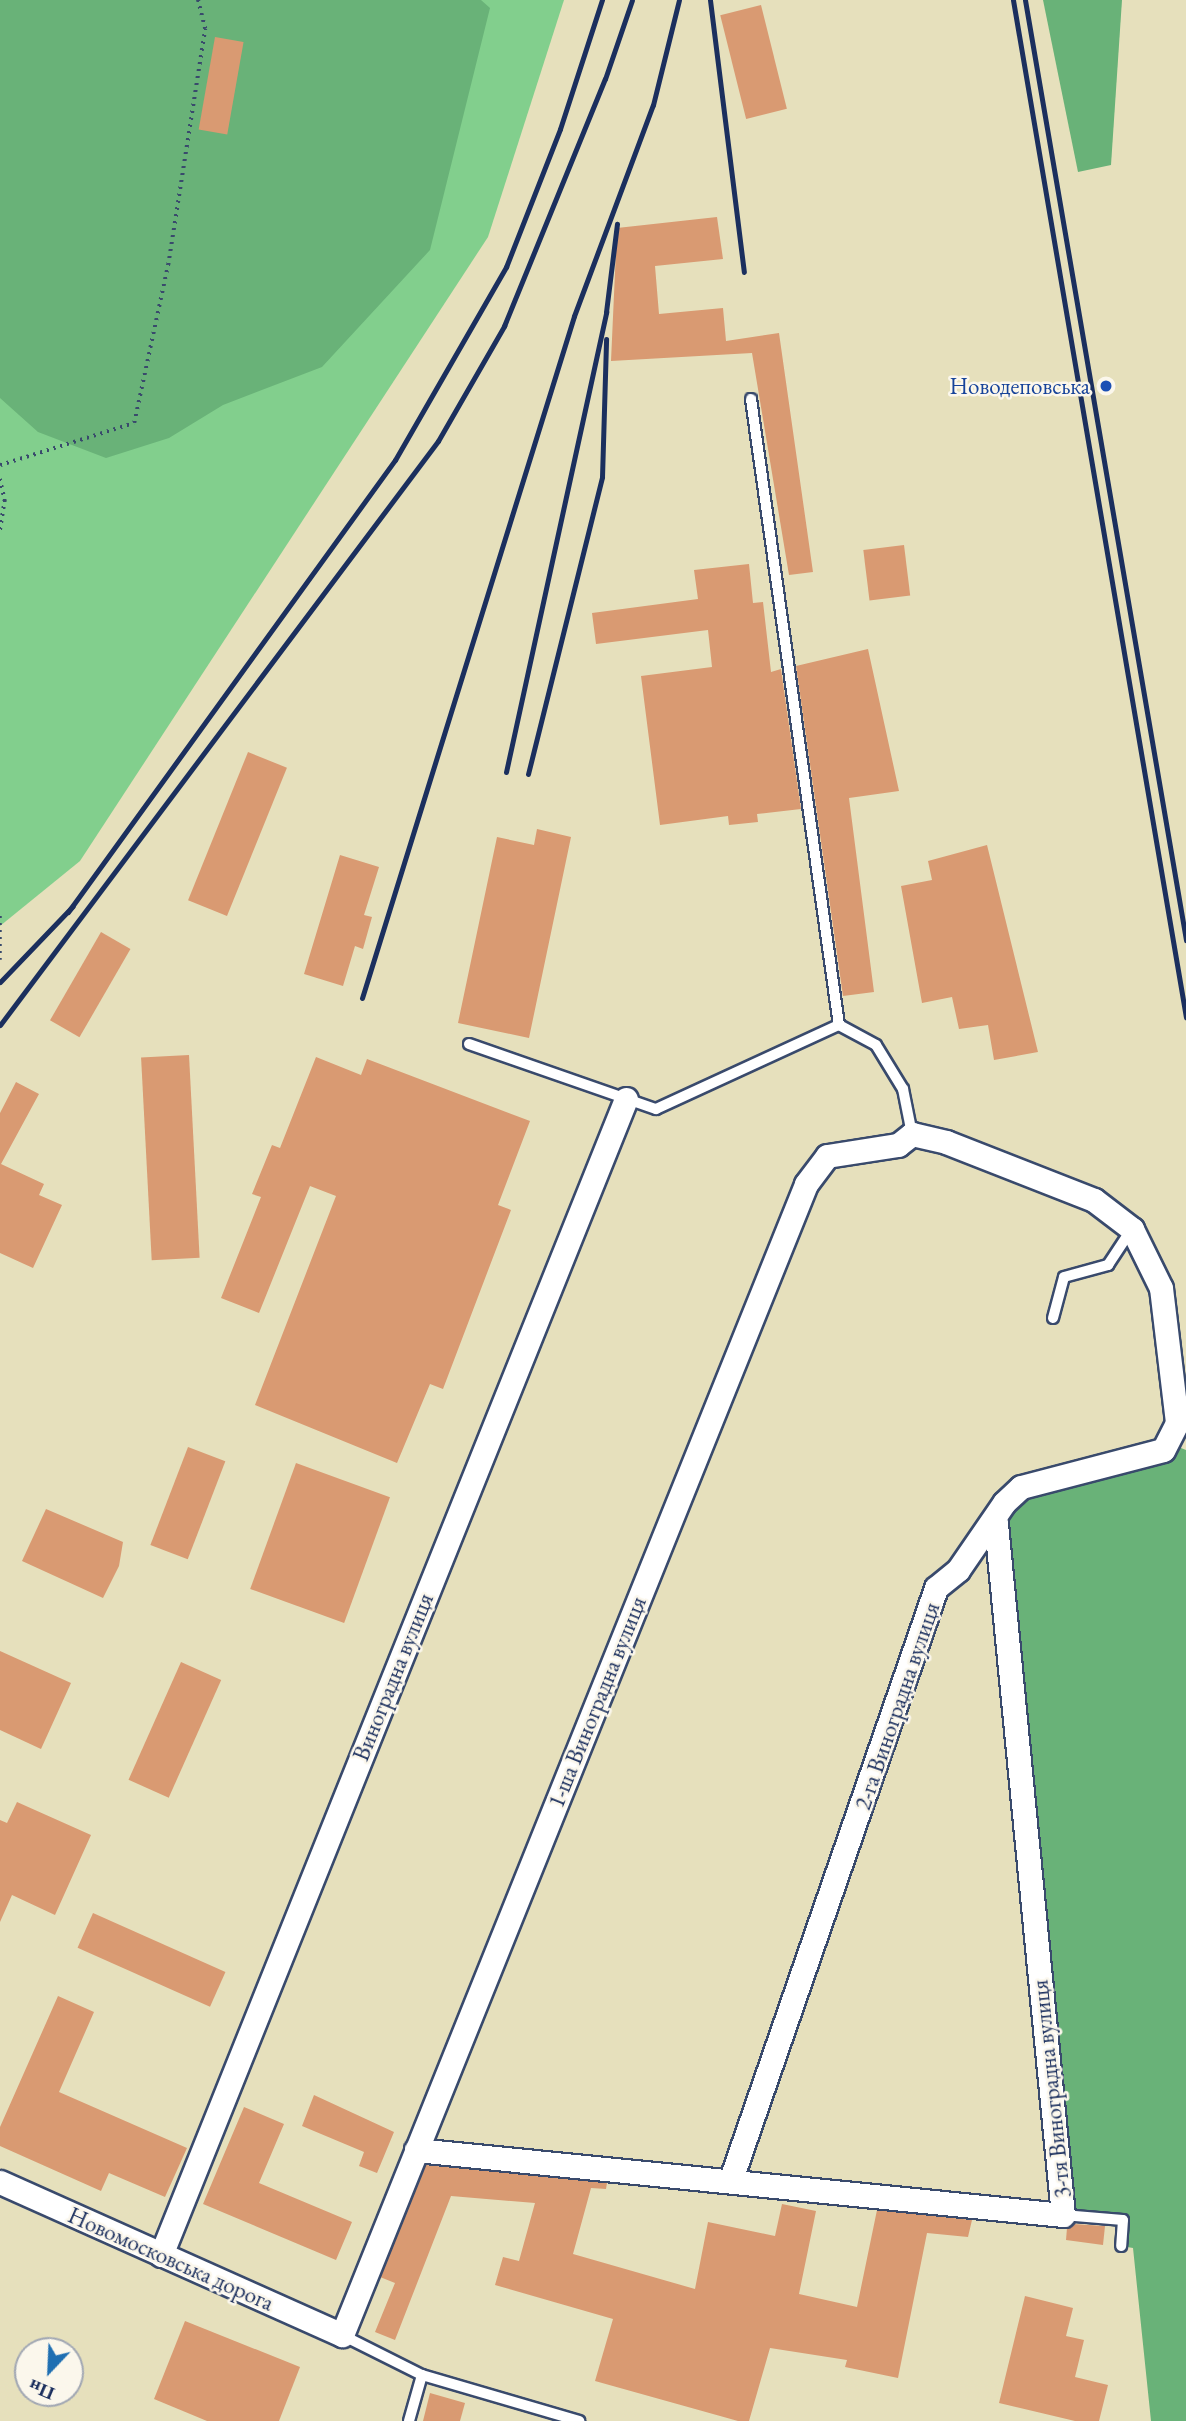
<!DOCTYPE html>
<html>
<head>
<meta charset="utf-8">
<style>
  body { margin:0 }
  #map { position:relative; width:1186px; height:2421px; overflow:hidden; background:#e6e0bc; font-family:"EB Garamond",serif }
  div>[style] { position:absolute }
  .green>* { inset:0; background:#82cf8d }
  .forest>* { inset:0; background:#69b278 }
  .building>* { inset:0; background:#d99a72; transform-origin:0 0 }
  .path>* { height:3.5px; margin-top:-1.75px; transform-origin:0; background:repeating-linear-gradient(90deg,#394a6c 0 2px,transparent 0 7px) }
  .roads { filter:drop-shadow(2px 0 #394a6c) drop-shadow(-2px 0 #394a6c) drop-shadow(0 2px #394a6c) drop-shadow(0 -2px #394a6c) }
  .service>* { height:10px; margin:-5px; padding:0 5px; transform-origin:5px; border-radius:5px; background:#fff }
  .minor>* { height:23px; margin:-11.5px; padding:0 11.5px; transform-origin:11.5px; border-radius:11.5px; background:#fff }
  .rail>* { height:5px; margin:-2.5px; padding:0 2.5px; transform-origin:2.5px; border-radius:2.5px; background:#1b2f5e }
  .dots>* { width:19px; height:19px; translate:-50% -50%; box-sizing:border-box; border:4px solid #fbf7ec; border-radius:50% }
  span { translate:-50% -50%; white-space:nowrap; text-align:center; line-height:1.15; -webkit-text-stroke:5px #fbf7ec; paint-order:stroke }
  .transit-label { font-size:23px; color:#164399 }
  .right { translate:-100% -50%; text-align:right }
  .street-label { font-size:23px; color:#1b2f5e }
  .north { position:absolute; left:14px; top:2337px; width:70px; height:70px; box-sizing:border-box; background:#fbf7ec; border:2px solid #a1a7b3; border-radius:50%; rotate:203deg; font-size:19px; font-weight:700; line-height:28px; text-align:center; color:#1b2f5e }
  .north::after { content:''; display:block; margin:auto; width:24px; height:32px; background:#1f6fb2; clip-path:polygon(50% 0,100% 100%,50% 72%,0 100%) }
</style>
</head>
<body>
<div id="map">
  <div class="green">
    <div style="clip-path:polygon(0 0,564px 0,488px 237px,80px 861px,0 926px)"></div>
  </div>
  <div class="forest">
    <div style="clip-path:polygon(0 0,481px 0,490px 8px,430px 250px,322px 367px,223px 405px,169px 438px,106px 458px,38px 432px,0 398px)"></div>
    <div style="clip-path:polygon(1043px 0,1122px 0,1111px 165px,1078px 172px)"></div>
    <div style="clip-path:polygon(1176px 1446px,1186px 1450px,1186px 2421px,1151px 2421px,1133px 2248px,1121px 2246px,1122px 2221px,1063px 2215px,996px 1525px,1021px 1484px)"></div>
  </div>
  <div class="building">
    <div style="left:761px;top:5px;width:107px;height:42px;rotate:76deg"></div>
    <div style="left:215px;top:37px;width:29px;height:94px;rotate:10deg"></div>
    <div style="clip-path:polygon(717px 217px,723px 259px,655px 266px,659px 314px,723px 308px,726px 341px,779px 333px,813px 572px,789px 575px,752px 353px,611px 361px,617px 228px)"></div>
    <div style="left:904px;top:545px;width:51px;height:41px;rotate:83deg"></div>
    <div style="clip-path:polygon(749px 564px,753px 603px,763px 602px,771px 672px,781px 669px,801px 809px,757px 814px,758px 822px,729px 825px,728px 816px,660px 825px,641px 676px,712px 667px,708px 630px,596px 644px,592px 613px,698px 599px,694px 570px)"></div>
    <div style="clip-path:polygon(868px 649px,899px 791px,849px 798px,874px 992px,843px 996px,796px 666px)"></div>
    <div style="left:248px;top:752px;width:42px;height:160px;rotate:22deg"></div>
    <div style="clip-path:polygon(537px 829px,571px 837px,529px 1038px,458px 1023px,497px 837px,534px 845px)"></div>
    <div style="clip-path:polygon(987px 845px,1038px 1052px,994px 1060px,988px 1025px,959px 1029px,952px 997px,922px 1003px,901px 886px,932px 880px,928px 861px)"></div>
    <div style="clip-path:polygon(340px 855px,379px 867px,364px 915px,372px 917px,363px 949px,355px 946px,343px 986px,304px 974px)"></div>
    <div style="left:101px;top:932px;width:34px;height:102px;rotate:30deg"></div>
    <div style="left:189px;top:1055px;width:203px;height:48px;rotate:87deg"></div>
    <div style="clip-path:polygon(316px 1057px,361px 1075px,367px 1059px,530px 1121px,498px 1205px,511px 1210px,443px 1389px,430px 1384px,397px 1463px,255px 1405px,336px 1196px,310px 1186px,259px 1313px,221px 1298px,261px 1197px,252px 1194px,272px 1145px,280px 1148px)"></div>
    <div style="clip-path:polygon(16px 1082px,39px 1094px,1px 1164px,44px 1184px,39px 1195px,62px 1205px,33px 1268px,0 1253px,0 1113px)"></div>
    <div style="left:188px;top:1447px;width:40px;height:105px;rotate:21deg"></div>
    <div style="left:296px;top:1463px;width:100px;height:134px;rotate:20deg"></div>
    <div style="clip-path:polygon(46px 1509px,123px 1542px,119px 1566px,103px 1598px,22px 1561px)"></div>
    <div style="clip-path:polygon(0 1651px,71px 1683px,41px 1749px,0 1730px)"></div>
    <div style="left:181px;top:1662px;width:44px;height:129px;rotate:24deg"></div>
    <div style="clip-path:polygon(17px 1802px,91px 1835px,55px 1915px,12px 1895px,0 1922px,0 1820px,7px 1823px)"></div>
    <div style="left:93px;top:1913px;width:145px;height:38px;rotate:24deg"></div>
    <div style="clip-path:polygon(58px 1996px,94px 2012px,59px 2092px,187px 2148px,165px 2197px,109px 2173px,101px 2191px,0 2146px,0 2127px)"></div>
    <div style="clip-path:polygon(314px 2095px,394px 2132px,377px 2173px,359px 2166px,364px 2152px,302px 2126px)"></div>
    <div style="clip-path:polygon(244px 2107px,284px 2124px,259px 2183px,352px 2222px,336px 2260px,203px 2204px)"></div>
    <div style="clip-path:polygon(426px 2165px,607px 2183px,606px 2189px,591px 2188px,573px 2254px,695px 2289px,708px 2222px,775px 2236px,782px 2204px,816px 2211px,799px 2294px,857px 2307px,877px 2210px,972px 2220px,968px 2237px,927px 2233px,898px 2378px,845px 2367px,847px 2360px,770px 2348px,749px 2421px,738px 2421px,595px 2381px,613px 2319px,495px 2285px,503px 2257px,519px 2261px,535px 2203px,451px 2196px,395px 2340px,375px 2332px,395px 2283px,380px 2277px)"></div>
    <div style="clip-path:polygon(1073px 2224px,1105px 2226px,1103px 2245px,1066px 2240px,1067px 2228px)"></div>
    <div style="clip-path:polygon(1025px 2296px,1073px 2308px,1066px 2336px,1084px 2340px,1075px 2377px,1108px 2385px,1099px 2421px,1075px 2421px,999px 2403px)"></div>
    <div style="clip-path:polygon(185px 2321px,300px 2367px,279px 2421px,207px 2421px,154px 2399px)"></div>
    <div style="clip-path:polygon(430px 2393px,465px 2403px,460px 2421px,423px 2421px)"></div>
  </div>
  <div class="path">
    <div style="left:0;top:465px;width:140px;rotate:-17.4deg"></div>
    <div style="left:134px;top:423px;width:162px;rotate:-77.9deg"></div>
    <div style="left:168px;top:265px;width:239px;rotate:-81.1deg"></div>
    <div style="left:205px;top:29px;width:30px;rotate:-104deg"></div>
    <div style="left:0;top:479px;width:22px;rotate:77deg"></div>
    <div style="left:5px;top:500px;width:31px;rotate:99deg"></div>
    <div style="left:0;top:916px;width:44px;rotate:90deg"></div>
  </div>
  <div class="roads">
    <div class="service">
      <div style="left:751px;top:399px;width:632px;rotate:82deg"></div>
      <div style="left:469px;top:1044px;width:198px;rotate:19.2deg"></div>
      <div style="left:656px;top:1109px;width:201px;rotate:-24.7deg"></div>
      <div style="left:839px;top:1025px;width:42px;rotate:28.4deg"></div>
      <div style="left:876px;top:1045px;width:52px;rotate:58.5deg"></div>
      <div style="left:903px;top:1089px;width:46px;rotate:78.7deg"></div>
      <div style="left:1053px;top:1318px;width:42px;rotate:-75deg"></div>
      <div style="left:1064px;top:1277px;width:46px;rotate:-15.3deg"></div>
      <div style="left:1108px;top:1265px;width:42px;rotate:-56.7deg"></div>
      <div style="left:1063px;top:2215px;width:60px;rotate:4.8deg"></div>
      <div style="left:1123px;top:2220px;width:26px;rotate:94deg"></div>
      <div style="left:342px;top:2335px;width:89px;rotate:26.6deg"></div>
      <div style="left:422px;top:2375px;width:48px;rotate:105.8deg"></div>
      <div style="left:422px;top:2375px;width:164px;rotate:16.3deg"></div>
    </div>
    <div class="minor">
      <div style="left:416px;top:2150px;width:650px;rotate:5.74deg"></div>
      <div style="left:1063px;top:2215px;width:694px;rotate:-95.54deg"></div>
      <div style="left:0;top:2182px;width:375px;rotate:24.1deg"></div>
      <div style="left:342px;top:2335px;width:1241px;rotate:-68.04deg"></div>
      <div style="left:806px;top:1184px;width:35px;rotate:-53deg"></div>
      <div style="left:827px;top:1156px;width:72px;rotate:-8.8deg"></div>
      <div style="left:898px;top:1145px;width:18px;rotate:-38deg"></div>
      <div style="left:912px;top:1134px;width:35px;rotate:13deg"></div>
      <div style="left:946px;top:1142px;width:159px;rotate:21.4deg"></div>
      <div style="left:1094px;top:1200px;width:48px;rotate:37.3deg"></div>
      <div style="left:1132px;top:1229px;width:66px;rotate:63.8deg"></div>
      <div style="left:1161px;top:1288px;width:136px;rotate:83.2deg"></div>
      <div style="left:1177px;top:1423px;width:30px;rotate:117deg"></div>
      <div style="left:1163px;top:1450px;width:147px;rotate:165.4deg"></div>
      <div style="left:1021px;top:1487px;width:23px;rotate:137deg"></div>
      <div style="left:1004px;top:1503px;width:81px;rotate:124.5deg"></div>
      <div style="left:958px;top:1570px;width:28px;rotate:141deg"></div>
      <div style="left:936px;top:1588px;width:626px;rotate:109.13deg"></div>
      <div style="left:161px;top:2255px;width:1246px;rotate:-68.09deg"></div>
    </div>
  </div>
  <div class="rail">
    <div style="left:710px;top:0;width:274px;rotate:82.9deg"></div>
    <div style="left:1013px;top:0;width:1032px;rotate:80.35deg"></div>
    <div style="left:1025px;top:0;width:954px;rotate:80.28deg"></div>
    <div style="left:506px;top:772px;width:471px;rotate:-77.7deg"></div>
    <div style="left:606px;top:312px;width:89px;rotate:-82.9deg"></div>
    <div style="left:528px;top:774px;width:306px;rotate:-76deg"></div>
    <div style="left:602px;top:477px;width:138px;rotate:-88.3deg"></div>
    <div style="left:68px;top:912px;width:558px;rotate:-54.12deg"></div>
    <div style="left:395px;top:460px;width:223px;rotate:-60.1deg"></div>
    <div style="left:506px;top:267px;width:148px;rotate:-68.6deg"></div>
    <div style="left:560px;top:129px;width:136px;rotate:-72deg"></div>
    <div style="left:0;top:982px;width:105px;rotate:-46.2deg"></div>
    <div style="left:362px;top:998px;width:714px;rotate:-72.73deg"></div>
    <div style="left:574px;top:316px;width:225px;rotate:-69.5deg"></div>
    <div style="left:653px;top:105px;width:108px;rotate:-76.1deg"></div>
    <div style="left:0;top:1025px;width:730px;rotate:-53.13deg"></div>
    <div style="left:438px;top:441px;width:133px;rotate:-60.1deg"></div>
    <div style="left:504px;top:326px;width:267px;rotate:-67.8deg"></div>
    <div style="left:605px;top:79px;width:83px;rotate:-71.1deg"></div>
  </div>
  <div class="dots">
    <div style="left:1106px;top:386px;background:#1a4fb4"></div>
  </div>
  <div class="transit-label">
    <span class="right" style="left:1090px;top:386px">Новодеповська</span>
  </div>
  <div class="street-label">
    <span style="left:393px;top:1677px;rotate:-68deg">Виноградна вулиця</span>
    <span style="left:597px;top:1702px;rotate:-68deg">1-ша Виноградна вулиця</span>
    <span style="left:897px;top:1706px;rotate:-71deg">2-га Виноградна вулиця</span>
    <span style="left:1051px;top:2089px;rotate:-96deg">3-тя Виноградна вулиця</span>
    <span style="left:171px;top:2259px;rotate:24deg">Новомосковська дорога</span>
  </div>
  <div class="north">Пн</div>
</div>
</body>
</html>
